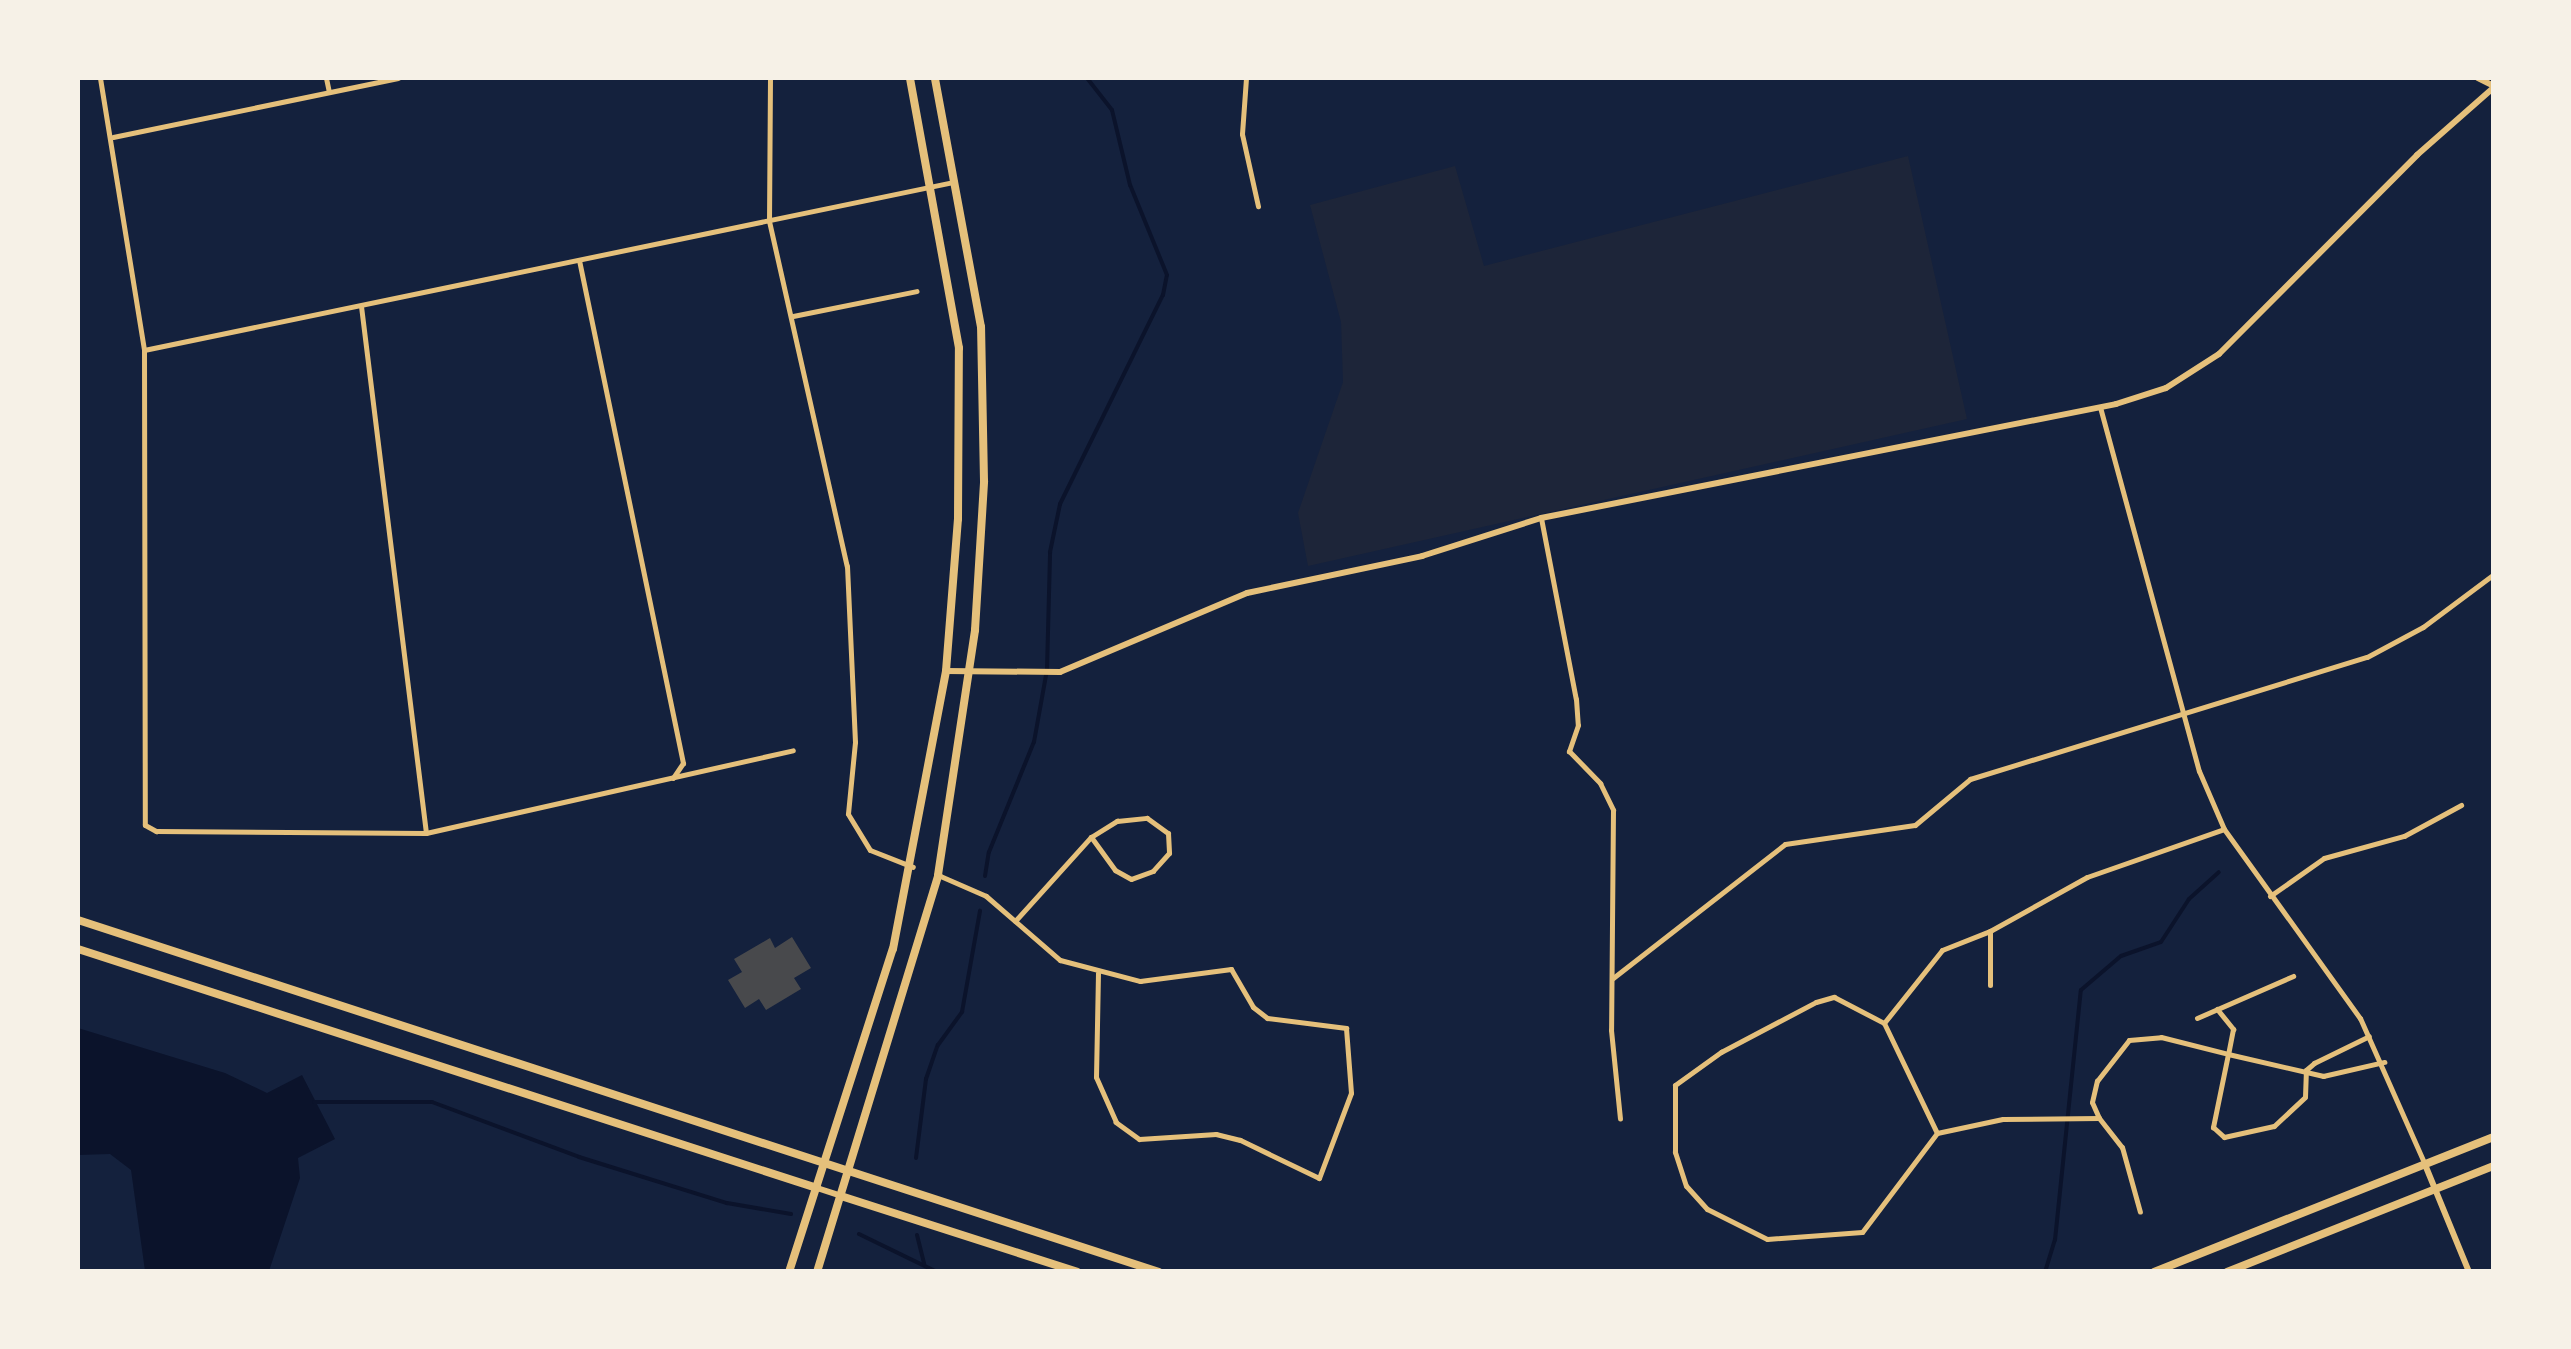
<!DOCTYPE html>
<html>
<head>
<meta charset="utf-8">
<style>
  body { margin:0 }
  #map { position:relative; width:2571px; height:1349px; overflow:hidden; background:#14213d; font-family:Lora,serif }
  div>[style] { position:absolute }
  .green>* { inset:0; background:#1d2539 }
  .water>* { inset:0; background:#0b132b }
  .stream>* { height:4px; margin:-2px; padding:0 2px; transform-origin:2px; border-radius:2px; background:#0b132b }
  .building>* { inset:0; background:#48494c }
  .minor>* { height:5px; margin:-2.5px; padding:0 2.5px; transform-origin:2.5px; border-radius:2.5px; background:#e5c07b }
  .tertiary>* { height:6px; margin:-3px; padding:0 3px; transform-origin:3px; border-radius:3px; background:#e5c07b }
  .secondary>* { height:8px; margin:-4px; padding:0 4px; transform-origin:4px; border-radius:4px; background:#e5c07b }
  span { translate:-50% -50%; white-space:nowrap; text-align:center; line-height:1.15; -webkit-text-stroke:10px #f6f1e7; paint-order:stroke }
  .frame { position:absolute; inset:0; border:80px solid #f6f1e7; pointer-events:none }
</style>
</head>
<body>
<div id="map">
  <div class="green">
    <div style="clip-path:polygon(1908px 156px,1967px 419px,1308px 566px,1298px 513px,1343px 382px,1341px 322px,1310px 205px,1455px 166px,1484px 266px)"></div>
  </div>
  <div class="water">
    <div style="clip-path:polygon(78px 1028px,225px 1073px,267px 1093px,302px 1075px,335px 1139px,298px 1158px,300px 1178px,269px 1271px,145px 1271px,131px 1170px,110px 1154px,78px 1155px)"></div>
  </div>
  <div class="stream">
    <div style="left:985px;top:876px;width:24px;rotate:-81deg"></div>
    <div style="left:989px;top:852px;width:119px;rotate:-67.8deg"></div>
    <div style="left:1034px;top:742px;width:73px;rotate:-79.8deg"></div>
    <div style="left:1047px;top:670px;width:118px;rotate:-88.5deg"></div>
    <div style="left:1050px;top:552px;width:49px;rotate:-78.2deg"></div>
    <div style="left:1060px;top:504px;width:233px;rotate:-63.8deg"></div>
    <div style="left:1163px;top:295px;width:20px;rotate:-79deg"></div>
    <div style="left:1167px;top:275px;width:97px;rotate:-112.3deg"></div>
    <div style="left:1130px;top:185px;width:77px;rotate:-103.5deg"></div>
    <div style="left:1112px;top:110px;width:41px;rotate:-128deg"></div>
    <div style="left:314px;top:1102px;width:118px"></div>
    <div style="left:432px;top:1102px;width:157px;rotate:20.5deg"></div>
    <div style="left:579px;top:1157px;width:155px;rotate:17.3deg"></div>
    <div style="left:727px;top:1203px;width:65px;rotate:9.8deg"></div>
    <div style="left:916px;top:1158px;width:80px;rotate:-82.8deg"></div>
    <div style="left:926px;top:1079px;width:36px;rotate:-71deg"></div>
    <div style="left:938px;top:1045px;width:41px;rotate:-54deg"></div>
    <div style="left:962px;top:1012px;width:103px;rotate:-79.9deg"></div>
    <div style="left:859px;top:1234px;width:87px;rotate:26deg"></div>
    <div style="left:917px;top:1235px;width:30px;rotate:76deg"></div>
    <div style="left:2045px;top:1272px;width:34px;rotate:-73deg"></div>
    <div style="left:2055px;top:1240px;width:251px;rotate:-84.1deg"></div>
    <div style="left:2081px;top:990px;width:52px;rotate:-40.4deg"></div>
    <div style="left:2121px;top:956px;width:42px;rotate:-19.3deg"></div>
    <div style="left:2161px;top:942px;width:51px;rotate:-56.9deg"></div>
    <div style="left:2189px;top:899px;width:40px;rotate:-42deg"></div>
  </div>
  <div class="building">
    <div style="clip-path:polygon(792px 937px,811px 968px,794px 978px,801px 989px,766px 1010px,759px 999px,745px 1008px,728px 980px,742px 972px,734px 959px,770px 938px,775px 948px)"></div>
  </div>
  <div class="minor">
    <div style="left:100px;top:78px;width:276px;rotate:80.8deg"></div>
    <div style="left:144px;top:350px;width:475px;rotate:89.9deg"></div>
    <div style="left:145px;top:825px;width:13px;rotate:29deg"></div>
    <div style="left:156px;top:831px;width:270px;rotate:0.4deg"></div>
    <div style="left:426px;top:833px;width:376px;rotate:-12.7deg"></div>
    <div style="left:326px;top:78px;width:14px;rotate:78deg"></div>
    <div style="left:770px;top:78px;width:143px;rotate:90.4deg"></div>
    <div style="left:769px;top:221px;width:354px;rotate:77.3deg"></div>
    <div style="left:847px;top:566px;width:176px;rotate:87.4deg"></div>
    <div style="left:855px;top:742px;width:72px;rotate:95.6deg"></div>
    <div style="left:848px;top:814px;width:42px;rotate:58.6deg"></div>
    <div style="left:870px;top:850px;width:46px;rotate:21.6deg"></div>
    <div style="left:1246px;top:78px;width:56px;rotate:94.1deg"></div>
    <div style="left:1242px;top:134px;width:74px;rotate:77.5deg"></div>
    <div style="left:113px;top:137px;width:291px;rotate:-11.7deg"></div>
    <div style="left:579px;top:260px;width:514px;rotate:78.32deg"></div>
    <div style="left:683px;top:763px;width:18px;rotate:124deg"></div>
    <div style="left:361px;top:306px;width:531px;rotate:82.97deg"></div>
    <div style="left:793px;top:316px;width:126px;rotate:-11.4deg"></div>
    <div style="left:144px;top:350px;width:826px;rotate:-11.73deg"></div>
    <div style="left:2100px;top:407px;width:377px;rotate:74.8deg"></div>
    <div style="left:2199px;top:771px;width:63px;rotate:66.7deg"></div>
    <div style="left:2224px;top:829px;width:233px;rotate:54.3deg"></div>
    <div style="left:2360px;top:1018px;width:163px;rotate:66.1deg"></div>
    <div style="left:1541px;top:518px;width:184px;rotate:79.1deg"></div>
    <div style="left:1576px;top:699px;width:26px;rotate:86deg"></div>
    <div style="left:1578px;top:725px;width:28px;rotate:109deg"></div>
    <div style="left:1569px;top:751px;width:45px;rotate:45.9deg"></div>
    <div style="left:1600px;top:783px;width:30px;rotate:64deg"></div>
    <div style="left:1613px;top:810px;width:220px;rotate:90.5deg"></div>
    <div style="left:1611px;top:1030px;width:89px;rotate:84.2deg"></div>
    <div style="left:938px;top:875px;width:52px;rotate:23.6deg"></div>
    <div style="left:986px;top:896px;width:98px;rotate:40.9deg"></div>
    <div style="left:1060px;top:960px;width:83px;rotate:14.7deg"></div>
    <div style="left:1140px;top:981px;width:92px;rotate:-7.5deg"></div>
    <div style="left:1231px;top:969px;width:44px;rotate:59.9deg"></div>
    <div style="left:1253px;top:1007px;width:18px;rotate:38deg"></div>
    <div style="left:1267px;top:1018px;width:80px;rotate:7.2deg"></div>
    <div style="left:1346px;top:1028px;width:65px;rotate:85.6deg"></div>
    <div style="left:1351px;top:1093px;width:91px;rotate:110.6deg"></div>
    <div style="left:1319px;top:1178px;width:88px;rotate:-154.3deg"></div>
    <div style="left:1240px;top:1140px;width:25px;rotate:-166deg"></div>
    <div style="left:1216px;top:1134px;width:77px;rotate:176.3deg"></div>
    <div style="left:1139px;top:1139px;width:29px;rotate:-144deg"></div>
    <div style="left:1116px;top:1122px;width:49px;rotate:-114deg"></div>
    <div style="left:1096px;top:1077px;width:104px;rotate:-88.9deg"></div>
    <div style="left:2270px;top:896px;width:66px;rotate:-35.1deg"></div>
    <div style="left:2324px;top:858px;width:83px;rotate:-15.4deg"></div>
    <div style="left:2404px;top:836px;width:65px;rotate:-28.5deg"></div>
    <div style="left:1015px;top:921px;width:113px;rotate:-47.9deg"></div>
    <div style="left:1091px;top:837px;width:31px;rotate:-32deg"></div>
    <div style="left:1117px;top:821px;width:30px;rotate:-6deg"></div>
    <div style="left:1147px;top:818px;width:26px;rotate:36deg"></div>
    <div style="left:1168px;top:833px;width:20px;rotate:87deg"></div>
    <div style="left:1169px;top:853px;width:24px;rotate:132deg"></div>
    <div style="left:1153px;top:871px;width:23px;rotate:160deg"></div>
    <div style="left:1131px;top:879px;width:18px;rotate:-151deg"></div>
    <div style="left:1115px;top:870px;width:41px;rotate:-126deg"></div>
    <div style="left:1613px;top:978px;width:218px;rotate:-37.9deg"></div>
    <div style="left:1785px;top:844px;width:131px;rotate:-8.3deg"></div>
    <div style="left:1915px;top:825px;width:72px;rotate:-39.9deg"></div>
    <div style="left:1970px;top:779px;width:415px;rotate:-17.1deg"></div>
    <div style="left:2367px;top:657px;width:64px;rotate:-28.2deg"></div>
    <div style="left:2423px;top:627px;width:89px;rotate:-36.7deg"></div>
    <div style="left:1990px;top:985px;width:54px;rotate:-90deg"></div>
    <div style="left:1990px;top:931px;width:111px;rotate:-29.1deg"></div>
    <div style="left:2087px;top:877px;width:145px;rotate:-19.3deg"></div>
    <div style="left:2217px;top:1009px;width:26px;rotate:51deg"></div>
    <div style="left:2233px;top:1029px;width:25px;rotate:101deg"></div>
    <div style="left:2228px;top:1054px;width:98px;rotate:13deg"></div>
    <div style="left:2323px;top:1076px;width:63px;rotate:-12.9deg"></div>
    <div style="left:2197px;top:1018px;width:105px;rotate:-23.6deg"></div>
    <div style="left:1884px;top:1023px;width:122px;rotate:64.3deg"></div>
    <div style="left:1937px;top:1133px;width:124px;rotate:127.1deg"></div>
    <div style="left:1862px;top:1232px;width:95px;rotate:175.8deg"></div>
    <div style="left:1767px;top:1239px;width:67px;rotate:-153.4deg"></div>
    <div style="left:1707px;top:1209px;width:31px;rotate:-132deg"></div>
    <div style="left:1686px;top:1186px;width:36px;rotate:-108deg"></div>
    <div style="left:1675px;top:1152px;width:67px;rotate:-90deg"></div>
    <div style="left:1675px;top:1085px;width:57px;rotate:-35.7deg"></div>
    <div style="left:1721px;top:1052px;width:107px;rotate:-27.8deg"></div>
    <div style="left:1816px;top:1002px;width:19px;rotate:-16deg"></div>
    <div style="left:1834px;top:997px;width:56px;rotate:27.5deg"></div>
    <div style="left:1884px;top:1023px;width:93px;rotate:-51.5deg"></div>
    <div style="left:1942px;top:950px;width:52px;rotate:-21.6deg"></div>
    <div style="left:2099px;top:1118px;width:17px;rotate:-114deg"></div>
    <div style="left:2092px;top:1102px;width:22px;rotate:-77deg"></div>
    <div style="left:2097px;top:1081px;width:52px;rotate:-52deg"></div>
    <div style="left:2129px;top:1040px;width:32px;rotate:-5deg"></div>
    <div style="left:2161px;top:1037px;width:69px;rotate:14.2deg"></div>
    <div style="left:2228px;top:1054px;width:75px;rotate:101.6deg"></div>
    <div style="left:2213px;top:1127px;width:15px;rotate:42deg"></div>
    <div style="left:2224px;top:1137px;width:51px;rotate:-12.4deg"></div>
    <div style="left:2274px;top:1126px;width:42px;rotate:-43.1deg"></div>
    <div style="left:2305px;top:1097px;width:27px;rotate:-88deg"></div>
    <div style="left:2306px;top:1070px;width:11px;rotate:-41deg"></div>
    <div style="left:2314px;top:1063px;width:61px;rotate:-26.1deg"></div>
    <div style="left:1937px;top:1133px;width:67px;rotate:-12deg"></div>
    <div style="left:2003px;top:1119px;width:96px;rotate:-0.6deg"></div>
    <div style="left:2099px;top:1118px;width:37px;rotate:52deg"></div>
    <div style="left:2122px;top:1147px;width:67px;rotate:74.5deg"></div>
  </div>
  <div class="tertiary">
    <div style="left:2478px;top:78px;width:18px;rotate:27deg"></div>
    <div style="left:946px;top:671px;width:114px;rotate:0.5deg"></div>
    <div style="left:1060px;top:672px;width:203px;rotate:-22.9deg"></div>
    <div style="left:1247px;top:593px;width:179px;rotate:-11.9deg"></div>
    <div style="left:1422px;top:556px;width:125px;rotate:-17.7deg"></div>
    <div style="left:1541px;top:518px;width:586px;rotate:-11.21deg"></div>
    <div style="left:2116px;top:404px;width:52px;rotate:-17.7deg"></div>
    <div style="left:2166px;top:388px;width:63px;rotate:-32.7deg"></div>
    <div style="left:2219px;top:354px;width:281px;rotate:-45.1deg"></div>
    <div style="left:2417px;top:155px;width:103px;rotate:-41.4deg"></div>
    <div style="left:2426px;top:1167px;width:113px;rotate:67.7deg"></div>
    <div style="left:817px;top:1188px;width:28px;rotate:18deg"></div>
  </div>
  <div class="secondary">
    <div style="left:78px;top:920px;width:1137px;rotate:18.04deg"></div>
    <div style="left:78px;top:949px;width:777px;rotate:17.92deg"></div>
    <div style="left:844px;top:1197px;width:245px;rotate:17.8deg"></div>
    <div style="left:789px;top:1272px;width:339px;rotate:-72.2deg"></div>
    <div style="left:893px;top:949px;width:283px;rotate:-79.2deg"></div>
    <div style="left:946px;top:671px;width:152px;rotate:-85.5deg"></div>
    <div style="left:958px;top:519px;width:171px;rotate:-89.7deg"></div>
    <div style="left:959px;top:348px;width:274px;rotate:-100.3deg"></div>
    <div style="left:817px;top:1272px;width:415px;rotate:-73deg"></div>
    <div style="left:938px;top:875px;width:248px;rotate:-81.4deg"></div>
    <div style="left:975px;top:630px;width:149px;rotate:-86.5deg"></div>
    <div style="left:984px;top:481px;width:154px;rotate:-91.1deg"></div>
    <div style="left:981px;top:327px;width:253px;rotate:-100.5deg"></div>
    <div style="left:2154px;top:1272px;width:366px;rotate:-21.7deg"></div>
    <div style="left:2227px;top:1272px;width:287px;rotate:-21.7deg"></div>
  </div>
  <div class="frame"></div>
</div>
</body>
</html>
